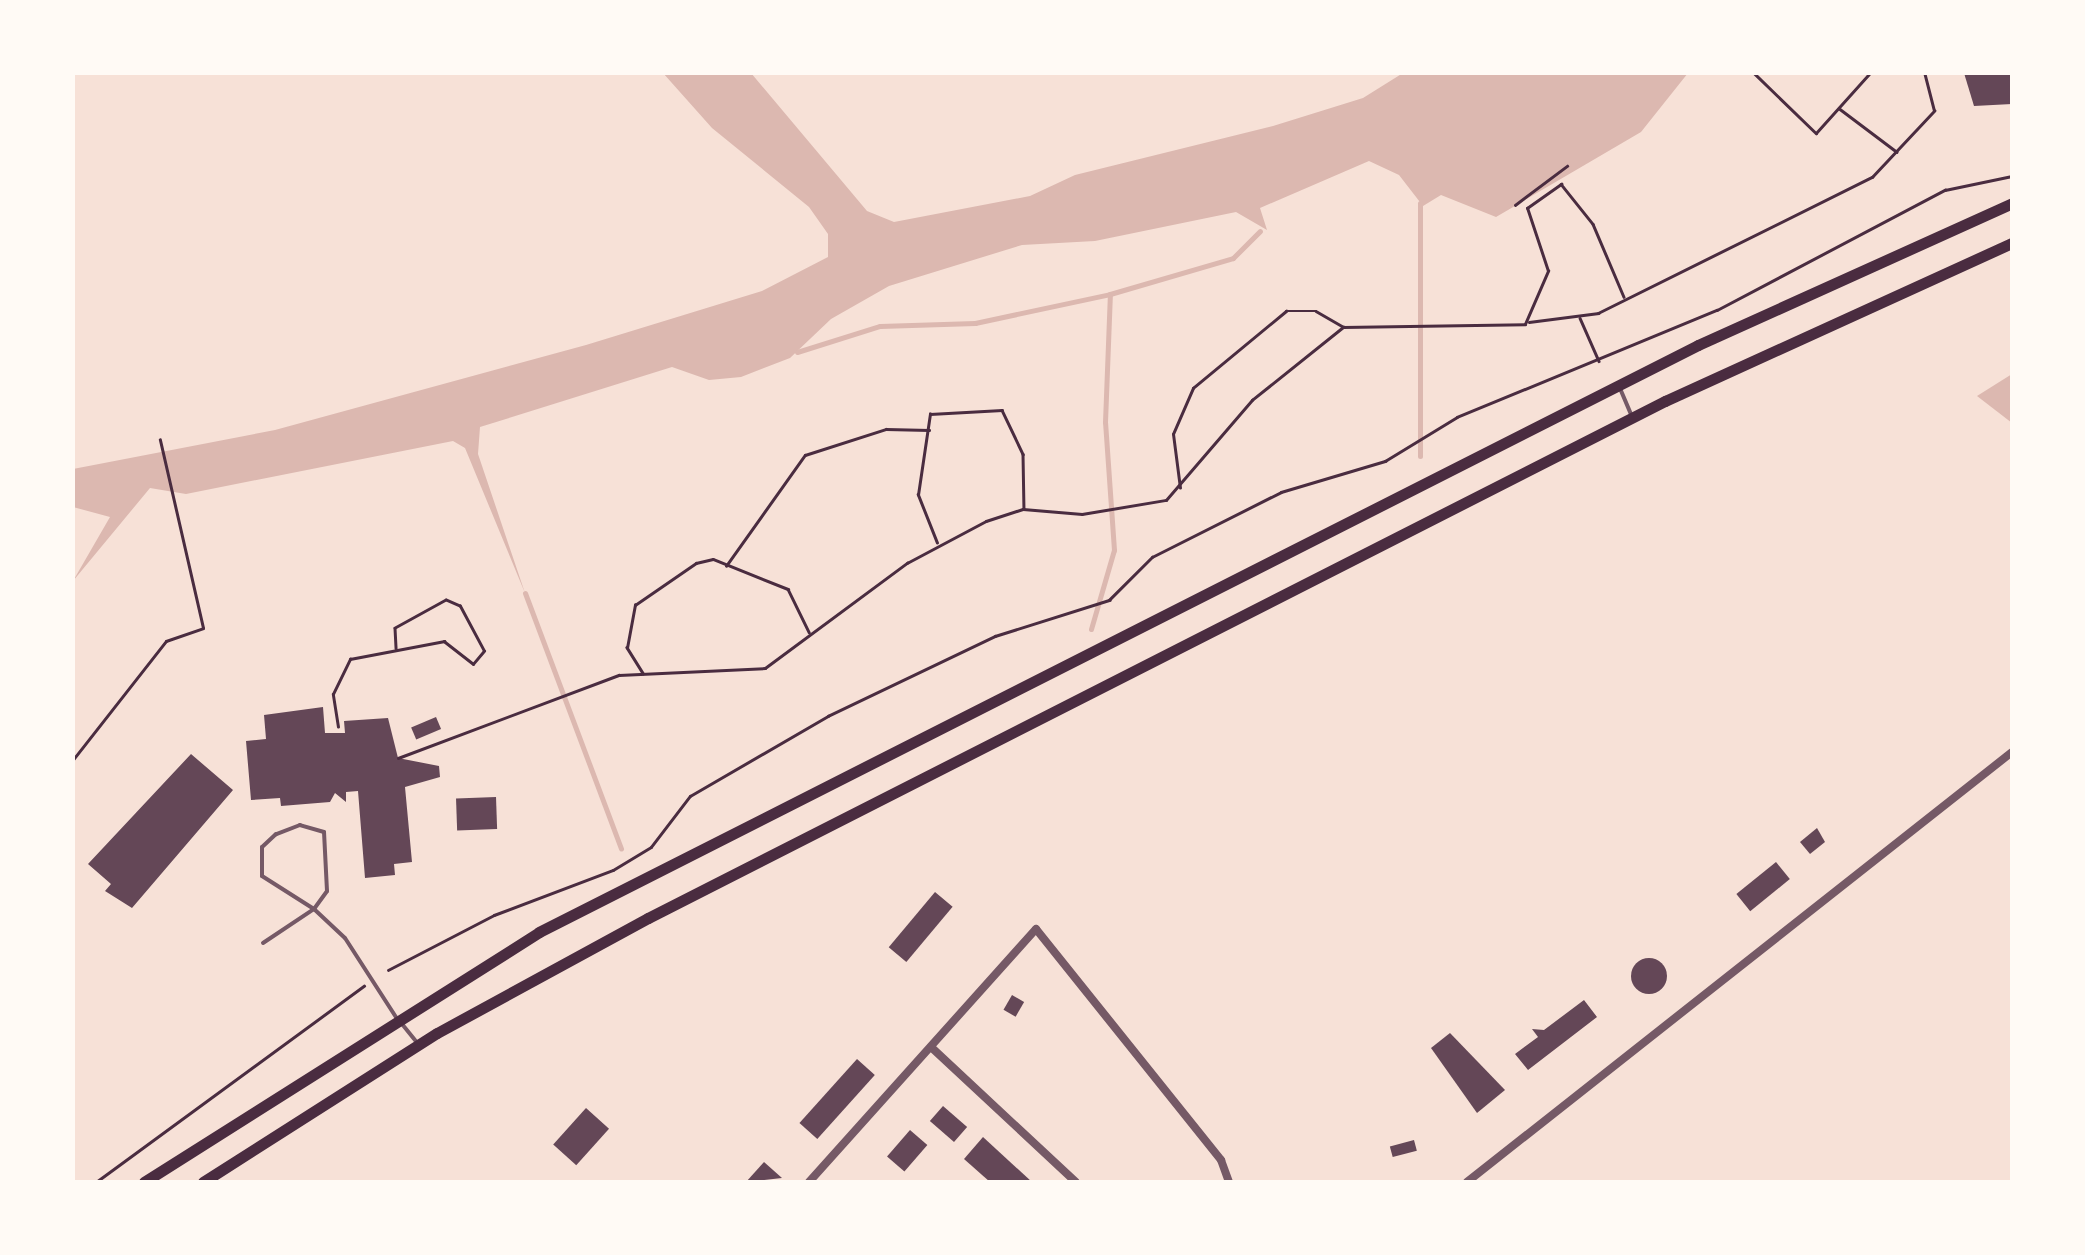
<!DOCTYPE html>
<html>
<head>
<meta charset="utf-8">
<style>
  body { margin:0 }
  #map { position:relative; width:2085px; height:1255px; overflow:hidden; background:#f7e1d7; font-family:"Roboto Condensed",sans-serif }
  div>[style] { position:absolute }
  .water>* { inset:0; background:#dcb8b0 }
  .stream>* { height:5px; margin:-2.5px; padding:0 2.5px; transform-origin:2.5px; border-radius:2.5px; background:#dcb8b0 }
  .building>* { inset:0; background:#644757; transform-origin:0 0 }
  .round { border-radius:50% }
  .path>* { height:2.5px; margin:-1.25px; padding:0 1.25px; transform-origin:1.25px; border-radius:1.25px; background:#4a2c40 }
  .service>* { height:4px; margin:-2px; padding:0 2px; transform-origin:2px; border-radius:2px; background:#755966 }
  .minor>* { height:8px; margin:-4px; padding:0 4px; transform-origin:4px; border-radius:4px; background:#755966 }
  .trunk>* { height:11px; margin:-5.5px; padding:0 5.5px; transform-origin:5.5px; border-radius:5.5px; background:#4a2c40 }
  span { translate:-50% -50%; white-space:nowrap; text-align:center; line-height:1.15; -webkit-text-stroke:8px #fffaf5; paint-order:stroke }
  .frame { position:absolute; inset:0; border:75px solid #fffaf5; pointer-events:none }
</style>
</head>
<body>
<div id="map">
  <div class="water">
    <div style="clip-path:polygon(663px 73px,751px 73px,867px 211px,894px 222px,1030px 196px,1075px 175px,1273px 126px,1363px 98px,1403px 73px,1688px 73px,1641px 132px,1496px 217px,1441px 195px,1423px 206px,1399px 175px,1369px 161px,1260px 208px,1267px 230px,1236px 212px,1095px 241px,1022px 245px,889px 286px,831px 319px,790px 358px,741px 377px,709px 380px,672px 367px,480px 427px,478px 454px,525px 593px,465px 448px,453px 441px,186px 494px,150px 488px,73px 581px,110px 517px,73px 507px,73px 469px,275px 430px,586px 345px,762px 291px,828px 257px,828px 234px,809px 207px,712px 128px)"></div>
    <div style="clip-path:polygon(2012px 374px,2012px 423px,1977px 396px)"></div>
  </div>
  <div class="stream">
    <div style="left:1420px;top:203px;width:253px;rotate:90deg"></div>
    <div style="left:797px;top:352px;width:87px;rotate:-17.4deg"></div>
    <div style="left:880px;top:326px;width:95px;rotate:-1.8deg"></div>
    <div style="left:975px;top:323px;width:138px;rotate:-12.1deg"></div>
    <div style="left:525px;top:593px;width:273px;rotate:69.4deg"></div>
    <div style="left:1091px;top:629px;width:82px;rotate:-73.8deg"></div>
    <div style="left:1114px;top:550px;width:128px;rotate:-94deg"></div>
    <div style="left:1105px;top:422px;width:128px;rotate:-87.8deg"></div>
    <div style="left:1110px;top:294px;width:128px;rotate:-16.3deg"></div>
    <div style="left:1233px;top:258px;width:38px;rotate:-45deg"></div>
  </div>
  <div class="building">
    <div style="clip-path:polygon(2012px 72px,2012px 104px,1974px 106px,1964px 73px)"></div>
    <div style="clip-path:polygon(323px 707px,325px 733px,345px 733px,344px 721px,388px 718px,398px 758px,439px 766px,440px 777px,405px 787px,412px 862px,394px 864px,395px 875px,365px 878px,358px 791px,346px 792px,346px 802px,335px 793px,330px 802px,281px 806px,280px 798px,251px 800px,246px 741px,266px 739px,264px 715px)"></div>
    <div style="left:436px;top:717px;width:13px;height:27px;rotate:67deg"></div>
    <div style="clip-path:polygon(191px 754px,233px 790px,132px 908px,105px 891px,111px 884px,88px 864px)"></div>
    <div style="left:496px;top:797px;width:32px;height:40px;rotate:88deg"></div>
    <div style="clip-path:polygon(1817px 828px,1825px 842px,1810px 854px,1800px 842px)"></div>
    <div style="left:1776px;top:862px;width:22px;height:51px;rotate:51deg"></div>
    <div style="left:935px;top:892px;width:23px;height:72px;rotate:40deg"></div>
    <div class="round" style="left:1631px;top:958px;width:36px;height:36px"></div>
    <div style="left:1012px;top:995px;width:14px;height:17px;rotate:30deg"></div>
    <div style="clip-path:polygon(1584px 1000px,1597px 1017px,1528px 1070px,1515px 1054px,1538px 1037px,1532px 1029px,1544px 1030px)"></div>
    <div style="clip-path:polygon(1450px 1033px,1505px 1090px,1477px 1113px,1431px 1048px)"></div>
    <div style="left:857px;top:1059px;width:24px;height:86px;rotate:42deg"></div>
    <div style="left:943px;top:1106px;width:32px;height:20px;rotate:41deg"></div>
    <div style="left:586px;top:1108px;width:31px;height:49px;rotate:42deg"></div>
    <div style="left:910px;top:1130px;width:23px;height:35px;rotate:41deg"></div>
    <div style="clip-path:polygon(983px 1137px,1032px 1182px,990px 1182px,964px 1159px)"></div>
    <div style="left:1414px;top:1140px;width:11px;height:25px;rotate:75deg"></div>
    <div style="clip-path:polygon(764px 1162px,782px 1178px,746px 1182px)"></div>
  </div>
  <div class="path">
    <div style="left:1753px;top:72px;width:88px;rotate:44.1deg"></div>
    <div style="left:1816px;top:133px;width:82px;rotate:-48deg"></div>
    <div style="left:1840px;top:109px;width:71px;rotate:37deg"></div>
    <div style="left:1515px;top:205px;width:65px;rotate:-36.9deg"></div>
    <div style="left:1580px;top:318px;width:47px;rotate:66.2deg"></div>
    <div style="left:1529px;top:322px;width:70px;rotate:-7.4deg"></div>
    <div style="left:1598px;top:313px;width:306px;rotate:-26.4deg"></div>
    <div style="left:1872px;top:177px;width:91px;rotate:-46.8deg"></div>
    <div style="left:1934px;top:111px;width:40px;rotate:-104.4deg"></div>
    <div style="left:1180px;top:488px;width:54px;rotate:-97.4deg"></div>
    <div style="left:1173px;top:434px;width:50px;rotate:-66.5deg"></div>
    <div style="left:1193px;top:388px;width:121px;rotate:-39.6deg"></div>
    <div style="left:1286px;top:311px;width:30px"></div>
    <div style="left:1316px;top:311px;width:30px;rotate:30deg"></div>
    <div style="left:937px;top:543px;width:52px;rotate:-111.6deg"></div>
    <div style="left:918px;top:495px;width:82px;rotate:-81.6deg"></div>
    <div style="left:930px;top:414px;width:72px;rotate:-3.2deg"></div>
    <div style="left:1002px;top:410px;width:49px;rotate:64.5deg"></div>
    <div style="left:1023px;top:454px;width:55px;rotate:89deg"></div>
    <div style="left:726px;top:566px;width:136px;rotate:-54.6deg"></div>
    <div style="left:805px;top:455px;width:85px;rotate:-17.8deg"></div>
    <div style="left:886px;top:429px;width:43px;rotate:1.3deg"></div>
    <div style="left:643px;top:674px;width:31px;rotate:-122deg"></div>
    <div style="left:627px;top:648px;width:44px;rotate:-79.5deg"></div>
    <div style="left:635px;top:605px;width:74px;rotate:-34.5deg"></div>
    <div style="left:696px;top:563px;width:17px;rotate:-13deg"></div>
    <div style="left:713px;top:559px;width:81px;rotate:21.8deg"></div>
    <div style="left:788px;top:589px;width:48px;rotate:64deg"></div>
    <div style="left:338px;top:727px;width:33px;rotate:-99deg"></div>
    <div style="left:333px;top:694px;width:39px;rotate:-64deg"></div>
    <div style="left:350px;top:659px;width:96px;rotate:-10.8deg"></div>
    <div style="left:444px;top:641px;width:37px;rotate:38deg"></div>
    <div style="left:473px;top:664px;width:17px;rotate:-50deg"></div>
    <div style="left:484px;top:651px;width:51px;rotate:-118.1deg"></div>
    <div style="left:460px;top:606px;width:15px;rotate:-157deg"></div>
    <div style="left:446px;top:600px;width:58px;rotate:151.2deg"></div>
    <div style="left:395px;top:628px;width:20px;rotate:87deg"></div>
    <div style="left:398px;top:758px;width:236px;rotate:-20.6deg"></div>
    <div style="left:619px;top:675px;width:146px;rotate:-2.7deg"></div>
    <div style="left:765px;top:668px;width:177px;rotate:-36.5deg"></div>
    <div style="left:907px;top:563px;width:89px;rotate:-28deg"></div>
    <div style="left:986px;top:521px;width:39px;rotate:-18deg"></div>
    <div style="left:1023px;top:509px;width:59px;rotate:4.8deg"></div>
    <div style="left:1082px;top:514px;width:85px;rotate:-9.5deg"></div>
    <div style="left:1166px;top:500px;width:132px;rotate:-49.3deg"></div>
    <div style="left:1252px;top:400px;width:117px;rotate:-38.7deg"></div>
    <div style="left:1343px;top:327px;width:182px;rotate:-0.9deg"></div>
    <div style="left:1525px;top:324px;width:58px;rotate:-66.5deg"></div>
    <div style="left:1548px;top:271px;width:66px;rotate:-108.4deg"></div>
    <div style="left:1527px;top:208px;width:42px;rotate:-35.2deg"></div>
    <div style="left:1561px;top:184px;width:51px;rotate:51.3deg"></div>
    <div style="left:1593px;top:224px;width:79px;rotate:67deg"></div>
    <div style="left:72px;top:761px;width:152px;rotate:-51.9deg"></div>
    <div style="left:166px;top:641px;width:39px;rotate:-19deg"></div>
    <div style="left:203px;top:628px;width:193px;rotate:-102.9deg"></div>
    <div style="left:388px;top:970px;width:119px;rotate:-27.4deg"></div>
    <div style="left:494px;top:915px;width:127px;rotate:-20.7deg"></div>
    <div style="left:613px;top:870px;width:44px;rotate:-31.2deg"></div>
    <div style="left:651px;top:847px;width:64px;rotate:-52.6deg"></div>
    <div style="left:690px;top:796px;width:160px;rotate:-30.1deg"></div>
    <div style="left:828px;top:716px;width:185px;rotate:-25.6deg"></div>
    <div style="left:995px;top:636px;width:120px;rotate:-17.5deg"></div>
    <div style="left:1109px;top:600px;width:61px;rotate:-45deg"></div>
    <div style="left:1152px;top:557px;width:144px;rotate:-26.7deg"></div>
    <div style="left:1281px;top:492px;width:109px;rotate:-16.6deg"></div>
    <div style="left:1385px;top:461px;width:84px;rotate:-31.4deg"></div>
    <div style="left:1457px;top:417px;width:281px;rotate:-22.4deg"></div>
    <div style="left:1717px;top:310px;width:258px;rotate:-27.8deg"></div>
    <div style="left:1945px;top:190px;width:68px;rotate:-11.8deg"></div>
    <div style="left:96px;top:1182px;width:332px;rotate:-36.2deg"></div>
  </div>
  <div class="service">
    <div style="left:1619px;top:386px;width:30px;rotate:67deg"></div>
    <div style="left:263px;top:943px;width:61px;rotate:-33.7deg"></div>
    <div style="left:314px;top:909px;width:22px;rotate:-54deg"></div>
    <div style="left:327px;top:891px;width:59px;rotate:-92.9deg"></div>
    <div style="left:324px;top:832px;width:25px;rotate:-164deg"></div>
    <div style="left:300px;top:825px;width:26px;rotate:159deg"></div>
    <div style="left:276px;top:834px;width:19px;rotate:137deg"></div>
    <div style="left:262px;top:847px;width:29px;rotate:90deg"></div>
    <div style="left:262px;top:876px;width:62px;rotate:32.4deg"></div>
    <div style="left:314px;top:909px;width:42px;rotate:43.1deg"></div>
    <div style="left:345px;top:938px;width:94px;rotate:57.2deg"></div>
    <div style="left:402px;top:1024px;width:26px;rotate:51deg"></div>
  </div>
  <div class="minor">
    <div style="left:931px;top:1047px;width:198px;rotate:43deg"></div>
    <div style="left:809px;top:1182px;width:340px;rotate:-48.1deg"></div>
    <div style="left:1036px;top:929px;width:296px;rotate:51.3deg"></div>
    <div style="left:1221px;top:1160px;width:23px;rotate:70deg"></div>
    <div style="left:1467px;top:1182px;width:694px;rotate:-38.27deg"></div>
  </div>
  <div class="trunk">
    <div style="left:144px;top:1182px;width:467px;rotate:-32.3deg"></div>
    <div style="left:539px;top:932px;width:1299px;rotate:-26.86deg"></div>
    <div style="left:1698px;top:345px;width:345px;rotate:-24.3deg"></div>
    <div style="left:203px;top:1182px;width:277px;rotate:-32.5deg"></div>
    <div style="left:437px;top:1033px;width:240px;rotate:-28.6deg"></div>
    <div style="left:648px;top:918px;width:1141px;rotate:-26.95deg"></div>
    <div style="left:1665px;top:401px;width:381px;rotate:-24.5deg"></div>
  </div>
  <div class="frame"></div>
</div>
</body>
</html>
